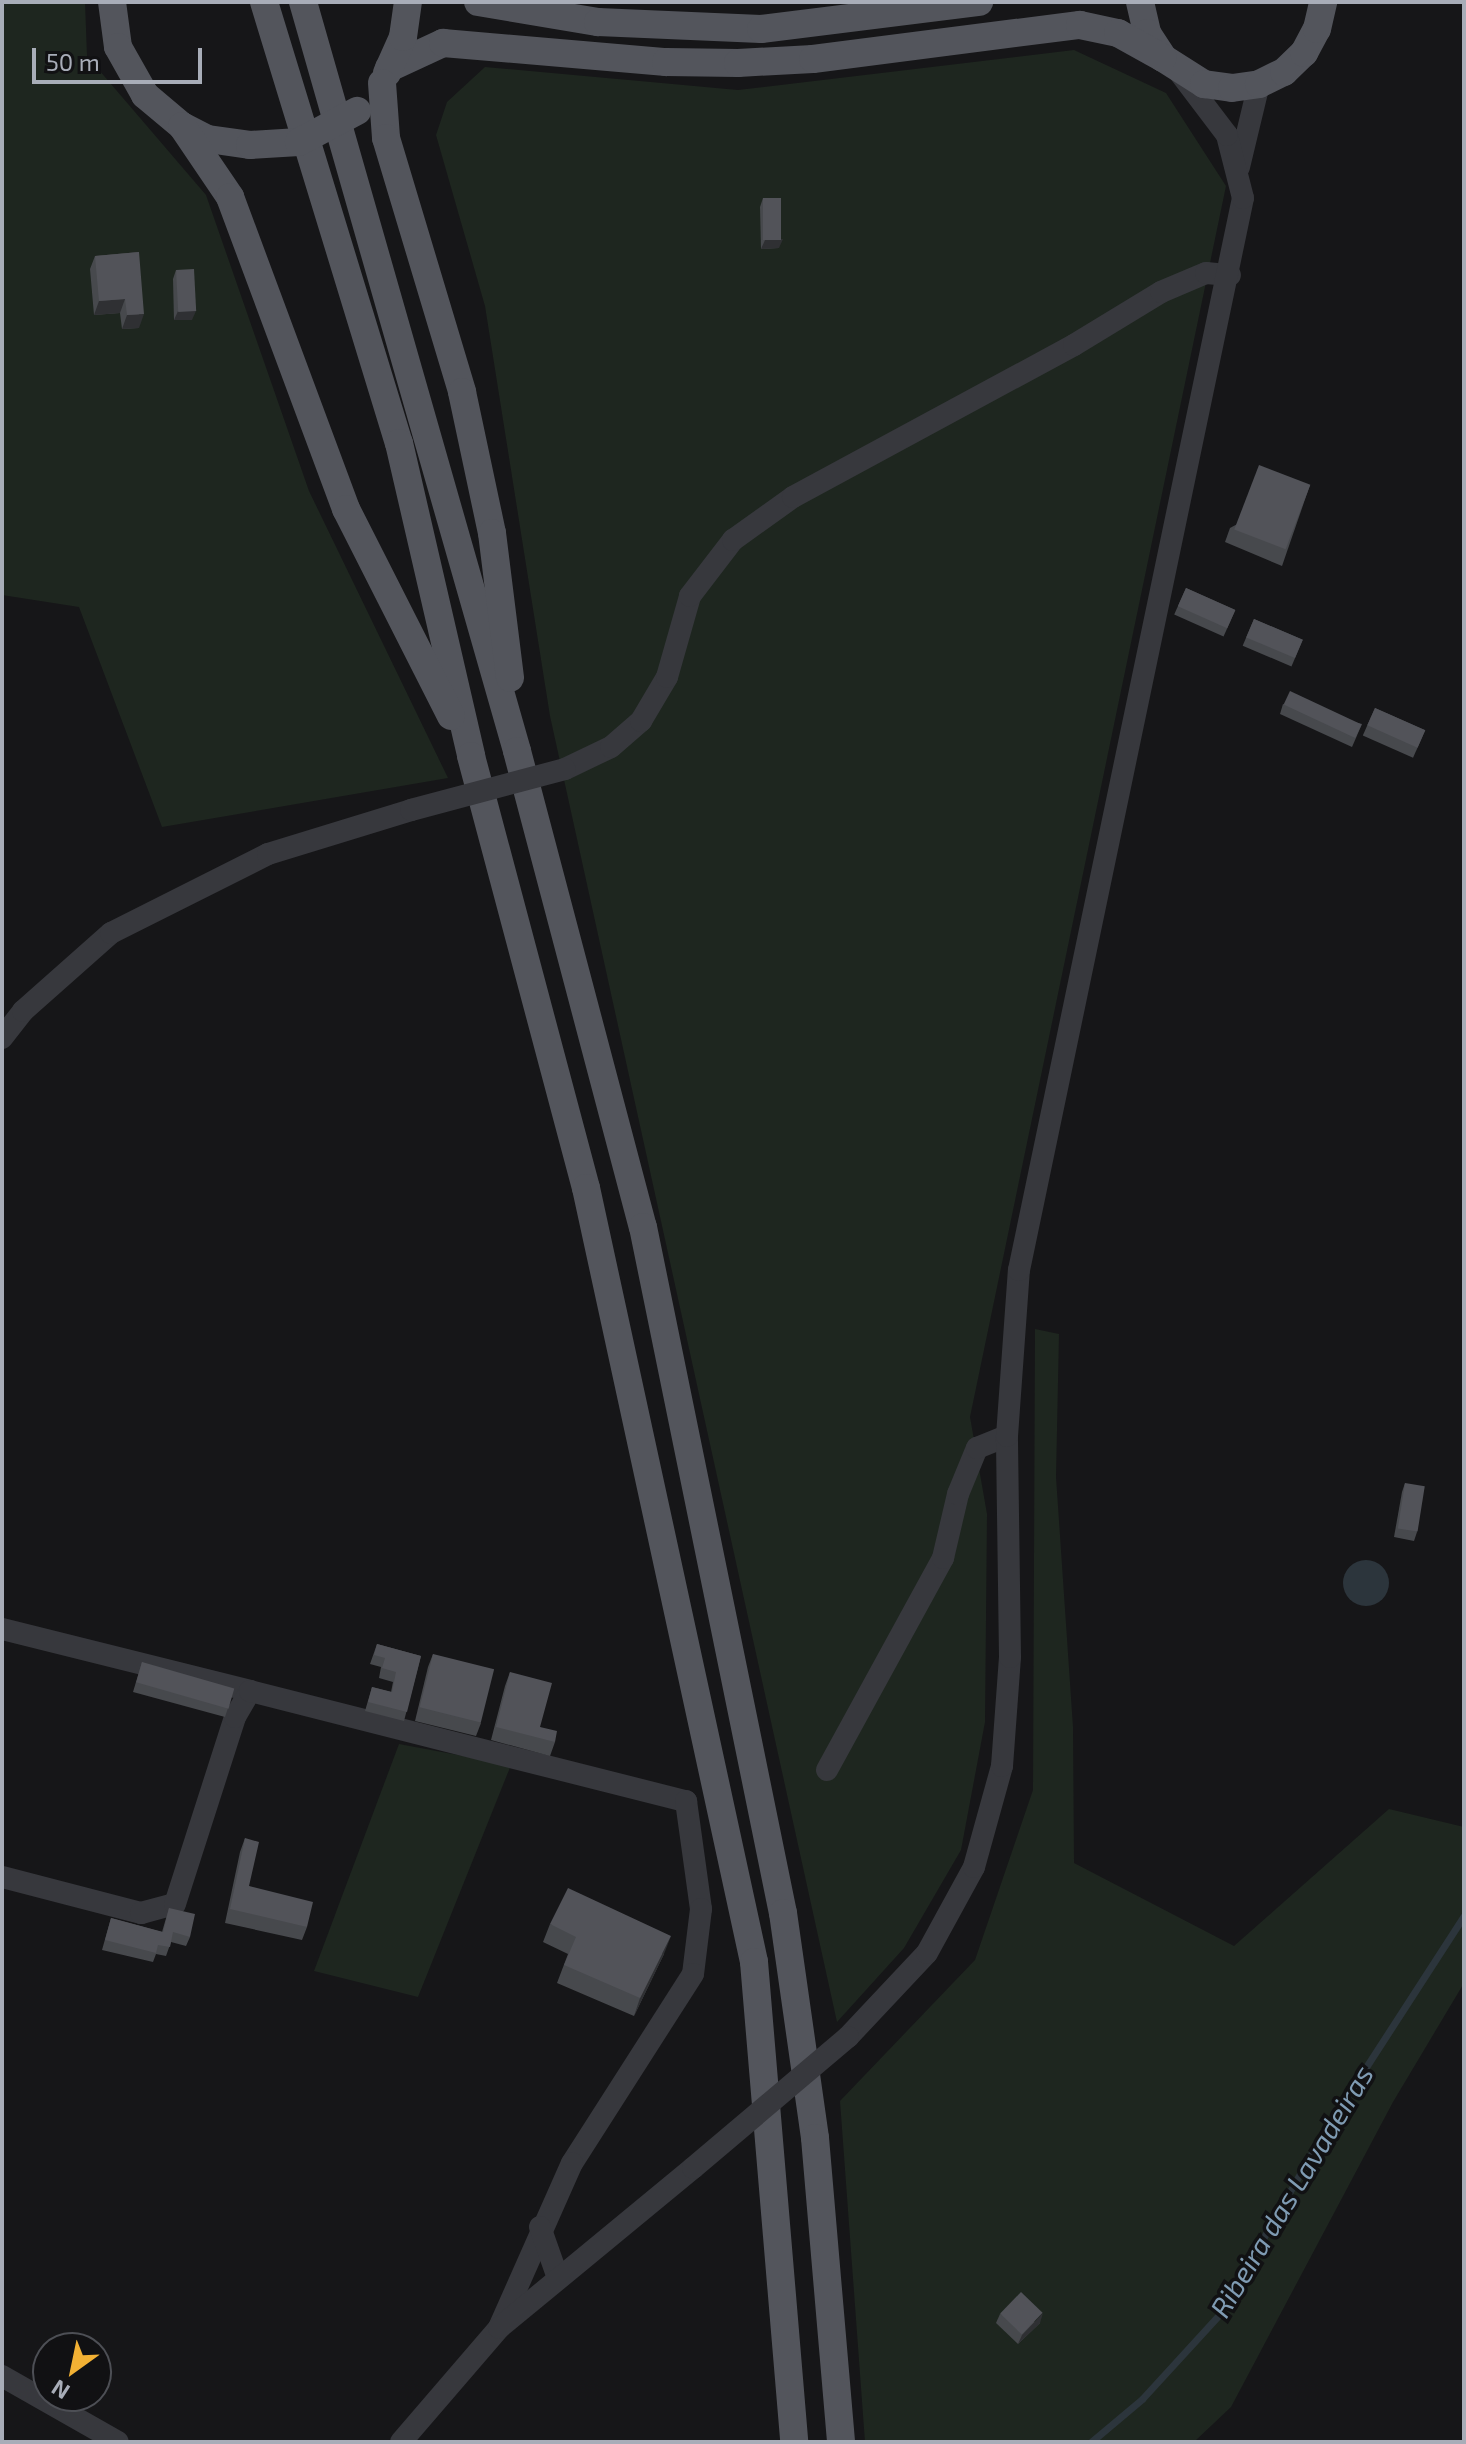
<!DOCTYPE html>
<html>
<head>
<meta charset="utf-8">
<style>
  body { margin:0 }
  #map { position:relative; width:1466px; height:2444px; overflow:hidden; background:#161618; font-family:"Exo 2",sans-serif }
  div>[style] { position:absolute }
  .green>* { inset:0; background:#1e261f }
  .water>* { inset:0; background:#2c353c }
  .round { border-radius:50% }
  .stream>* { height:7px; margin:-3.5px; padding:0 3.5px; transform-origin:3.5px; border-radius:3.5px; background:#2c353c }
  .minor>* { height:22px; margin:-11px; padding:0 11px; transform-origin:11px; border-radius:11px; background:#37383d }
  .major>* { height:28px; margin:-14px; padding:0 14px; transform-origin:14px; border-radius:14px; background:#53555c }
  .minor-bridge>* { height:22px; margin:-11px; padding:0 11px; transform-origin:11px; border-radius:11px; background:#37383d }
  .major-bridge>* { height:28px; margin:-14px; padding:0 14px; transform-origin:14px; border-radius:14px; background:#53555c }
  .wall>* { inset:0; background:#47494d; transform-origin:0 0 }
  .shaded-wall>* { inset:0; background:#2f3033 }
  .building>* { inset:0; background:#525359; transform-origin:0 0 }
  span { translate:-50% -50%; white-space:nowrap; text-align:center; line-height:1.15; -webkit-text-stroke:7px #111113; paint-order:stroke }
  .water-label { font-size:28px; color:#7f9bb3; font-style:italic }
  .frame { position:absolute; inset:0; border:4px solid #a8adb8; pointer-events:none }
  .north { position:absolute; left:32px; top:2332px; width:80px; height:80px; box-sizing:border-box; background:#111113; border:2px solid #4d4f55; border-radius:50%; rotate:213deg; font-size:22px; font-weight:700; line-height:32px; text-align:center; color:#a8adb8 }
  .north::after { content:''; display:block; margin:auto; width:28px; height:36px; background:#f2b134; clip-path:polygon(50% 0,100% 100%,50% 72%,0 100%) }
  .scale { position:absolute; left:32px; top:48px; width:170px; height:36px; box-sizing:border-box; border:4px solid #a8adb8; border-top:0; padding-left:10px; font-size:24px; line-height:28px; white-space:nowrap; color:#a8adb8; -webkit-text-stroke:6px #111113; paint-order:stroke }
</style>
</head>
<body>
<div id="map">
  <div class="green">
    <div style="clip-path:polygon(2px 2px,85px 2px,87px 56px,206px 195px,309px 491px,448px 778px,162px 827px,79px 607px,2px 595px)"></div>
    <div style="clip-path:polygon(1074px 50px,1166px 93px,1226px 186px,970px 1417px,987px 1514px,985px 1722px,961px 1850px,904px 1948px,837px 2022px,550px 716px,485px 306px,436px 135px,447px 102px,485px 67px,738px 90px)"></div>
    <div style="clip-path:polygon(1035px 1329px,1059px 1334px,1056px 1477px,1073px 1727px,1074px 1863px,1234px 1946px,1389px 1809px,1464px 1827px,1464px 1983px,1393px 2102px,1231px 2407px,1194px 2442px,865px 2442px,840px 2101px,975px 1960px,1033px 1790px)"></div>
    <div style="clip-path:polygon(399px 1744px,511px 1765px,418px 1997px,314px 1971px)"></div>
  </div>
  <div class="water">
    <div class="round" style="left:1343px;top:1560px;width:46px;height:46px"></div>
  </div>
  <div class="stream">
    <div style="left:1091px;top:2442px;width:67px;rotate:-40.1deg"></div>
    <div style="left:1142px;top:2399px;width:115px;rotate:-47.5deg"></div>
    <div style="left:1220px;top:2314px;width:210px;rotate:-60.3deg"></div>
    <div style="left:1324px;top:2132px;width:257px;rotate:-57.1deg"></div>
  </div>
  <div class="minor">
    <div style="left:1239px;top:167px;width:85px;rotate:-76.5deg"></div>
    <div style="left:565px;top:769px;width:51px;rotate:-25.6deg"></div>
    <div style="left:611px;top:747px;width:40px;rotate:-41deg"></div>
    <div style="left:641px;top:721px;width:51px;rotate:-59.4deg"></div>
    <div style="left:667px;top:677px;width:84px;rotate:-74.1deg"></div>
    <div style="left:690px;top:596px;width:71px;rotate:-52.5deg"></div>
    <div style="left:733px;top:540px;width:74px;rotate:-35.6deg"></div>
    <div style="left:793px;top:497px;width:319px;rotate:-28.4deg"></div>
    <div style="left:1074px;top:345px;width:102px;rotate:-31.3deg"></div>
    <div style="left:1161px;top:292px;width:49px;rotate:-22.9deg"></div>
    <div style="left:1206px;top:273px;width:24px;rotate:5deg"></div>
    <div style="left:2px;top:1038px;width:34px;rotate:-52deg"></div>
    <div style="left:23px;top:1011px;width:118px;rotate:-41.6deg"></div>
    <div style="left:111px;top:933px;width:176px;rotate:-26.7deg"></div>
    <div style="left:268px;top:854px;width:150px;rotate:-17.1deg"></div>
    <div style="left:2px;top:1629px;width:256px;rotate:14deg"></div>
    <div style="left:827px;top:1770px;width:242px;rotate:-61.3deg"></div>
    <div style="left:943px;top:1558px;width:66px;rotate:-76.8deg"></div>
    <div style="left:958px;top:1494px;width:50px;rotate:-67.6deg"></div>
    <div style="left:977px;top:1448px;width:32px;rotate:-22deg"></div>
    <div style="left:2px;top:1877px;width:144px;rotate:14.5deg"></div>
    <div style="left:141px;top:1913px;width:35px;rotate:-15deg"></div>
    <div style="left:175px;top:1904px;width:196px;rotate:-72.2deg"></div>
    <div style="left:235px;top:1717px;width:30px;rotate:-60deg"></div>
    <div style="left:250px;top:1691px;width:450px;rotate:14.2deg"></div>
    <div style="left:686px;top:1801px;width:109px;rotate:82.1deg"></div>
    <div style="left:701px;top:1909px;width:65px;rotate:97deg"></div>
    <div style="left:693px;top:1974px;width:224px;rotate:122.6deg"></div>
    <div style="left:572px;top:2163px;width:180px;rotate:113.9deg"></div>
    <div style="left:848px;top:2037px;width:115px;rotate:-46.8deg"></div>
    <div style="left:927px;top:1953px;width:98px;rotate:-61.3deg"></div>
    <div style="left:974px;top:1867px;width:105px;rotate:-74.5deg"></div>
    <div style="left:1002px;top:1766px;width:109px;rotate:-85.8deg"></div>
    <div style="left:1010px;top:1657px;width:221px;rotate:-90.8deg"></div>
    <div style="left:1007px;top:1436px;width:166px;rotate:-85.9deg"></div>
    <div style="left:1019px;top:1270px;width:1095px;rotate:-78.2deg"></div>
    <div style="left:1243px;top:198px;width:65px;rotate:-104.3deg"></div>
    <div style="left:1227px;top:135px;width:78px;rotate:-127.2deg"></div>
    <div style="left:540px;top:2227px;width:54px;rotate:70.6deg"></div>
    <div style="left:2px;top:2376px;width:133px;rotate:29.6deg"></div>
    <div style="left:401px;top:2442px;width:150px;rotate:-49.3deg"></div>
    <div style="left:499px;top:2328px;width:251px;rotate:-39.5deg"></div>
  </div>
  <div class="major">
    <div style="left:112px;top:2px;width:45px;rotate:82.4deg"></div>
    <div style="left:118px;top:47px;width:55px;rotate:60.6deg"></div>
    <div style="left:145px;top:95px;width:48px;rotate:40deg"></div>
    <div style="left:182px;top:126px;width:29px;rotate:27deg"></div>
    <div style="left:208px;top:139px;width:42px;rotate:8.1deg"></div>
    <div style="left:264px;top:2px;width:461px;rotate:73deg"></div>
    <div style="left:399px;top:443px;width:321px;rotate:77deg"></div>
    <div style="left:471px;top:756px;width:447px;rotate:75.1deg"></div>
    <div style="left:586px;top:1188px;width:792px;rotate:77.75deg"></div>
    <div style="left:754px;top:1962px;width:482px;rotate:85.2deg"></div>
    <div style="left:303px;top:2px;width:779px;rotate:74.05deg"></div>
    <div style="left:517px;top:751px;width:492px;rotate:75.2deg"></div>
    <div style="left:643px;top:1227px;width:700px;rotate:78.47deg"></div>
    <div style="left:783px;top:1913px;width:227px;rotate:81.9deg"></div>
    <div style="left:815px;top:2138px;width:305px;rotate:85.1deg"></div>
    <div style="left:478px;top:2px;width:122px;rotate:9.5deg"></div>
    <div style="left:598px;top:22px;width:163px;rotate:2.5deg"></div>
    <div style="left:761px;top:29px;width:220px;rotate:-7.1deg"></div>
    <div style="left:1140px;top:2px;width:32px;rotate:77deg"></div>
    <div style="left:1147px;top:33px;width:30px;rotate:57deg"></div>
    <div style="left:1163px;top:58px;width:49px;rotate:32.4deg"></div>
    <div style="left:1204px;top:84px;width:28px;rotate:8deg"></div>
    <div style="left:1232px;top:88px;width:27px;rotate:-8deg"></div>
    <div style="left:1259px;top:84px;width:28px;rotate:-26deg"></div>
    <div style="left:1284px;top:72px;width:28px;rotate:-44deg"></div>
    <div style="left:1304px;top:53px;width:27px;rotate:-62deg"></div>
    <div style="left:1317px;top:29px;width:28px;rotate:-77deg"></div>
    <div style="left:389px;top:68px;width:60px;rotate:-24.8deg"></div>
    <div style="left:443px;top:43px;width:224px;rotate:4.9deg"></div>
    <div style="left:666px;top:62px;width:72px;rotate:0.8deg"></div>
    <div style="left:738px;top:63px;width:75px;rotate:-3.1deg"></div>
    <div style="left:813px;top:59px;width:269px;rotate:-7.3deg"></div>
    <div style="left:1080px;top:25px;width:39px;rotate:12deg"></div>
    <div style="left:1118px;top:33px;width:51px;rotate:29.1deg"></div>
    <div style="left:387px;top:73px;width:39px;rotate:-66deg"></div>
    <div style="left:403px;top:37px;width:35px;rotate:-82deg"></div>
    <div style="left:382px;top:83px;width:55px;rotate:85.8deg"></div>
    <div style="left:386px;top:138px;width:265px;rotate:73.3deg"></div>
    <div style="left:462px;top:392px;width:144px;rotate:78deg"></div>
    <div style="left:492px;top:533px;width:146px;rotate:82.9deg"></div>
    <div style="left:182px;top:126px;width:86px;rotate:55.9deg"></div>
    <div style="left:230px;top:197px;width:333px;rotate:69.6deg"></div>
    <div style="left:346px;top:509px;width:232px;rotate:63.1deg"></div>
  </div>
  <div class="minor-bridge">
    <div style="left:411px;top:810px;width:159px;rotate:-14.9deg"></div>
    <div style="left:693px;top:2168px;width:203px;rotate:-40.2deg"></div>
  </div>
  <div class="major-bridge">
    <div style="left:250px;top:145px;width:49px;rotate:-3.5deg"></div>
    <div style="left:299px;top:142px;width:66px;rotate:-28.1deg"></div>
  </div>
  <div class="wall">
    <div style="clip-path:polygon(763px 198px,779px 248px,761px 249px,760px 207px)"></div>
    <div style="clip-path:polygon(139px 252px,139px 328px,122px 329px,120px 313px,94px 315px,90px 269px,95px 256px)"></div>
    <div style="clip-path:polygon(176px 270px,192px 320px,174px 320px,173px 279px)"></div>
    <div style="clip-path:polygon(1310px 485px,1282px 566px,1225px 542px,1230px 528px)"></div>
    <div style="left:1186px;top:588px;width:54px;height:29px;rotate:24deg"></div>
    <div style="left:1254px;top:619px;width:53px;height:29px;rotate:23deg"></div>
    <div style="clip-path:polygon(1283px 704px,1362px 724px,1352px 747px,1280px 714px)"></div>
    <div style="left:1375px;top:708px;width:55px;height:30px;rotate:24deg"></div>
    <div style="clip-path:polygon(1405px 1483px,1417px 1532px,1414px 1541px,1394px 1537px,1402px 1492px)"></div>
    <div style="clip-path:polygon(377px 1644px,421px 1656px,404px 1721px,365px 1711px,372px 1687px,391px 1692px,393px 1682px,379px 1678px,381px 1667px,370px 1664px)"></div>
    <div style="clip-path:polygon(433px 1654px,481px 1723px,476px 1736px,415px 1721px,428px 1667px)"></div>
    <div style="clip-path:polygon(142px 1662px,228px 1708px,225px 1717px,133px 1692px)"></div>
    <div style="clip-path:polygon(510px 1672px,540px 1727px,555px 1742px,550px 1756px,491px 1740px,505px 1686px)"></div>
    <div style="clip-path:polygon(245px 1838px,249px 1886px,307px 1927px,302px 1940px,225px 1923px,240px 1852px)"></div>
    <div style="clip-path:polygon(169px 1908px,190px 1937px,186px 1946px,171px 1942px,166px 1956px,156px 1954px,153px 1962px,102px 1950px,111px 1918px,162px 1932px)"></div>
    <div style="clip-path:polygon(550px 1924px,664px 1954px,634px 2016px,557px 1983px,568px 1954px,543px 1942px)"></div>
    <div style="clip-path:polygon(1000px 2314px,1040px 2323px,1018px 2344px,996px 2323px)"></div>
  </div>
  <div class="shaded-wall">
    <div style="clip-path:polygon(783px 239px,779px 248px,761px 249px,765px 240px)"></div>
    <div style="clip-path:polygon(125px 299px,120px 313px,94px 315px,99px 301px)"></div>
    <div style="clip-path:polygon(178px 311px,196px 311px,192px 320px,174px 320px)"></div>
    <div style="clip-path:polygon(144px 314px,139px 328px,122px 329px,127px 315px)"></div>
    <div style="clip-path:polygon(671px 1936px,664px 1954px,634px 2016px,640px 1998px)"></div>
    <div style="clip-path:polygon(1043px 2313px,1040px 2323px,1018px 2344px,1022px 2335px)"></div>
  </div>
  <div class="building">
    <div style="left:763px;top:198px;width:18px;height:42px"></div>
    <div style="clip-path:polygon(139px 252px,144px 314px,127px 315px,125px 299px,99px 301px,95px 256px)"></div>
    <div style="left:194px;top:269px;width:42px;height:18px;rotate:87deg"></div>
    <div style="left:1259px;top:465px;width:55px;height:69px;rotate:21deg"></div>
    <div style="left:1186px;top:588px;width:54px;height:20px;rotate:24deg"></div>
    <div style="left:1254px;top:619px;width:53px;height:20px;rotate:23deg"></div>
    <div style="left:1290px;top:691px;width:79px;height:15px;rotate:25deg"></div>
    <div style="left:1375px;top:708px;width:55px;height:19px;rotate:24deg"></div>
    <div style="left:1405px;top:1483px;width:20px;height:46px;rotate:9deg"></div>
    <div style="clip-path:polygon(377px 1644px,421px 1656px,407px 1712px,368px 1702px,372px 1687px,392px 1692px,396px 1672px,382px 1668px,385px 1658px,374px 1655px)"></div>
    <div style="left:433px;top:1654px;width:63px;height:55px;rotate:14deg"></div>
    <div style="left:142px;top:1662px;width:96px;height:21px;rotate:16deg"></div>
    <div style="clip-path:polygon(510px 1672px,552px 1683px,540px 1727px,557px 1731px,555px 1742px,496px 1727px)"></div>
    <div style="clip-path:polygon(245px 1838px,259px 1842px,249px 1886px,313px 1902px,307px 1927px,230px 1909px)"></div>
    <div style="clip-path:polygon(568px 1888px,671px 1936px,640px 1998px,564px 1965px,576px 1937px,550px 1924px)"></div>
    <div style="clip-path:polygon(169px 1908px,195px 1914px,190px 1937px,173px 1932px,170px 1947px,158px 1945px,156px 1953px,105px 1940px,111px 1918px,163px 1932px)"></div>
    <div style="left:1021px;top:2292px;width:30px;height:30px;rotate:44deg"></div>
  </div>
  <div class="water-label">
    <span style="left:1291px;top:2191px;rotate:-59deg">Ribeira das Lavadeiras</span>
  </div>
  <div class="frame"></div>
  <div class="north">N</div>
  <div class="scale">50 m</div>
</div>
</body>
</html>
